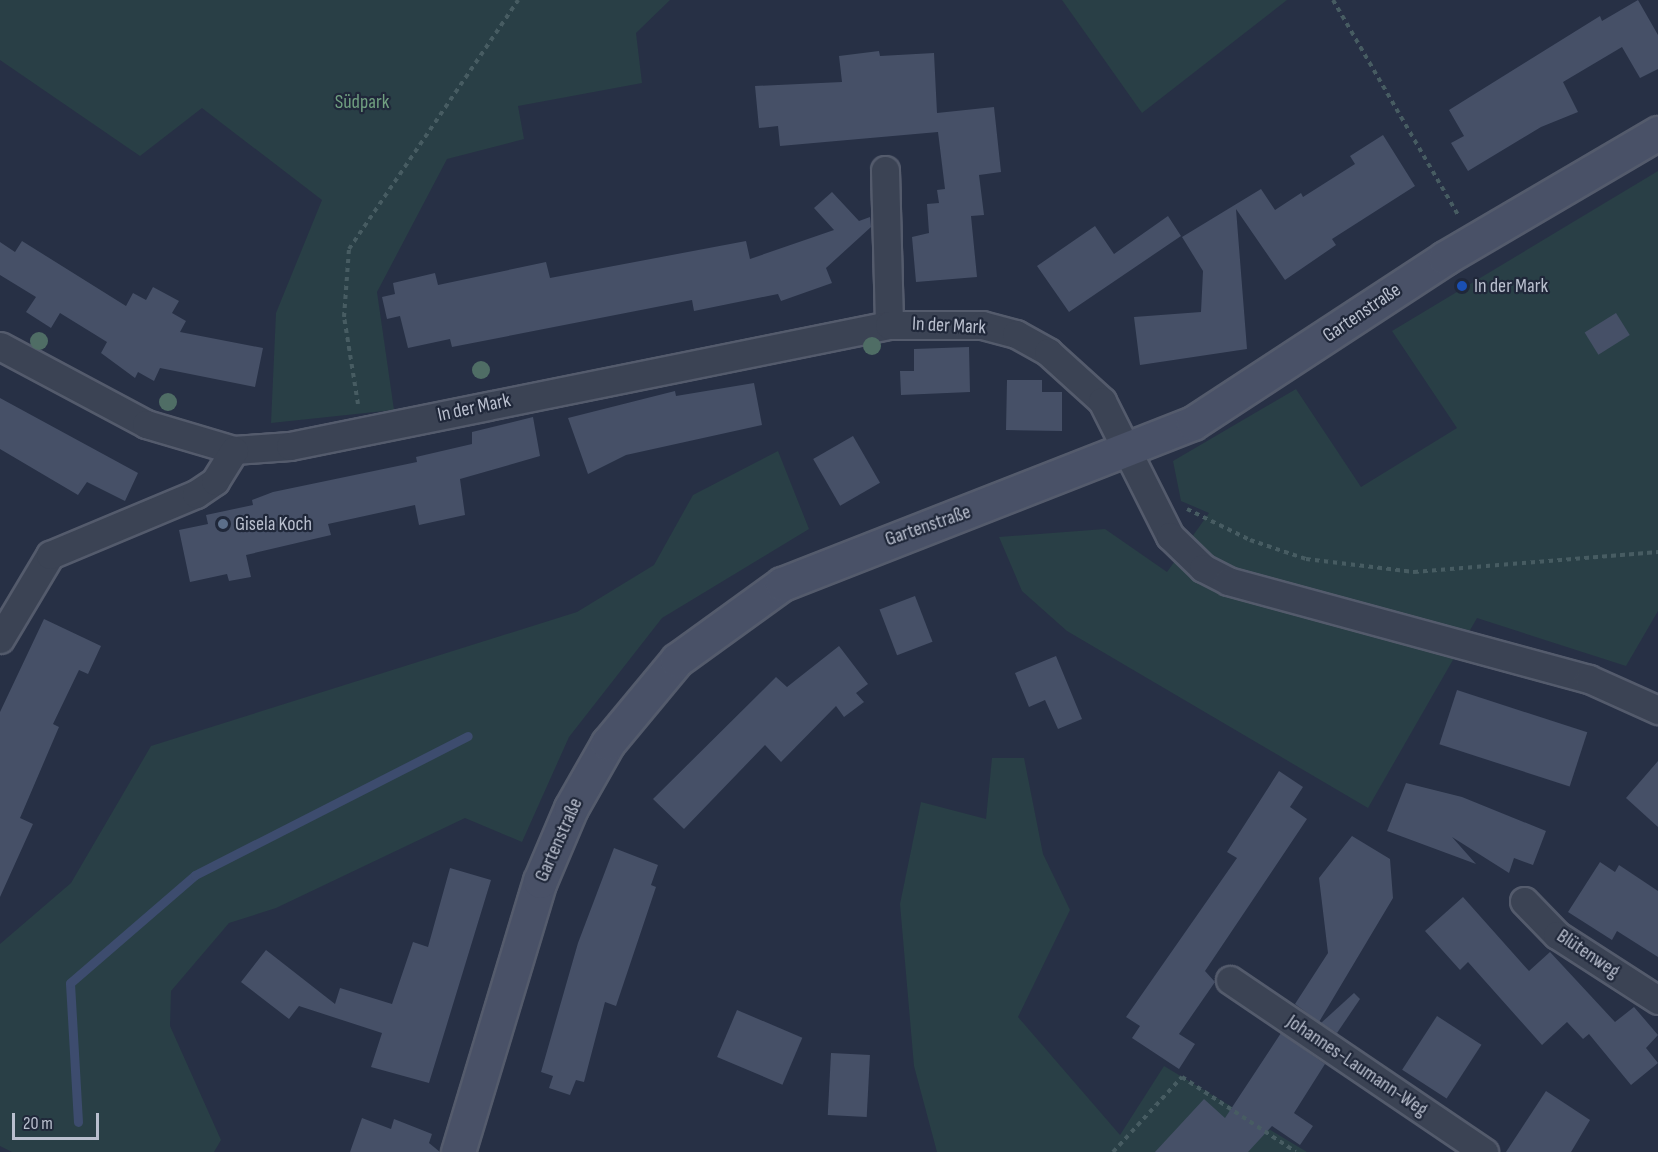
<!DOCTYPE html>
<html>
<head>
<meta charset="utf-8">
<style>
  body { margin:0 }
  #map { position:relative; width:1658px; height:1152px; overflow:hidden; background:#273045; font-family:"Sofia Sans Condensed",sans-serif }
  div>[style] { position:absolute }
  .green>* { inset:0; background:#293f46 }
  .stream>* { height:9px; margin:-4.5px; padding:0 4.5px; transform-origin:4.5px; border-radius:4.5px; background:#3d4c6e }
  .building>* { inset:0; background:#465067; transform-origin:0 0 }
  .path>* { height:4px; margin-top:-2px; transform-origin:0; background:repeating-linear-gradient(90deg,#475c62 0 4.5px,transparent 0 9px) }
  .roads { filter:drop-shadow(2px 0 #545b6c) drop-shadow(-2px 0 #545b6c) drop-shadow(0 2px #545b6c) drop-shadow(0 -2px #545b6c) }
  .street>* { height:27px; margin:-13.5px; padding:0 13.5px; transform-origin:13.5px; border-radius:13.5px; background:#3b4354 }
  .secondary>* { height:33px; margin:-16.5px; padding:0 16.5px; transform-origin:16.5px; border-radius:16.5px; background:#495167 }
  .trees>* { width:18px; height:18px; margin:-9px; border-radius:50%; background:#4f6d65 }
  .dots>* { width:16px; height:16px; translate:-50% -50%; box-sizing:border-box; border:3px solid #20283a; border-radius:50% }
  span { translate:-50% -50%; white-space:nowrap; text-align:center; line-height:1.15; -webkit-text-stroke:4.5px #20283a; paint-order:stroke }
  .park-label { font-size:20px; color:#709f80 }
  .poi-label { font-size:20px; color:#b9bfce }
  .left { translate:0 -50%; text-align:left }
  .street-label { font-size:20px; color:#b9bfce }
  .scale { position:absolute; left:12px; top:1113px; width:87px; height:27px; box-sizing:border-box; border:3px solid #b9bfce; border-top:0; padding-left:8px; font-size:18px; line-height:21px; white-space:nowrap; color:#b9bfce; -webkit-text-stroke:4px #20283a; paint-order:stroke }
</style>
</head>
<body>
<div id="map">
  <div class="green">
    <div style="clip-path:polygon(0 0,670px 0,636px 33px,642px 83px,518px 106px,524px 139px,447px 159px,377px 292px,394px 410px,271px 423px,276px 313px,322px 200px,202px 108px,140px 156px,0 60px)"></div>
    <div style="clip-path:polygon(1062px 0,1287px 0,1142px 113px)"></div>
    <div style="clip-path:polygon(1658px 171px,1658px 611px,1626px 666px,1477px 618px,1368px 808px,1067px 631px,1022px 591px,999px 537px,1105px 529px,1167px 572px,1209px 513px,1181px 501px,1173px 461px,1296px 389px,1361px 487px,1457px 428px,1392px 331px)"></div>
    <div style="clip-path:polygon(778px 451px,809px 529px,662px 618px,569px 737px,522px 842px,465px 818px,276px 908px,229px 923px,171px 991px,170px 1026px,221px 1140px,214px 1152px,12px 1152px,0 1146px,0 944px,71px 883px,151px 746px,577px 612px,654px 565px,693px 495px)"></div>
    <div style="clip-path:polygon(992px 758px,1024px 758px,1043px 854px,1070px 910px,1018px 1017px,1120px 1135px,1164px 1066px,1307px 1152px,937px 1152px,914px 1066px,900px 904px,921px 802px,986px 819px)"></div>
  </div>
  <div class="stream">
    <div style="left:78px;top:1122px;width:139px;rotate:-93.3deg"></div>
    <div style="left:70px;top:983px;width:165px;rotate:-40.8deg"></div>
    <div style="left:195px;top:875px;width:306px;rotate:-27deg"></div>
  </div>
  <div class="building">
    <div style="clip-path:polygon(1638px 0,1658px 35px,1658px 69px,1640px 78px,1622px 47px,1563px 82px,1578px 112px,1541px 127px,1468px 171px,1451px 143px,1464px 136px,1449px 110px,1600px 16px,1602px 21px)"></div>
    <div style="clip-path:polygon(879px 51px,880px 56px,934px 53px,937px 113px,994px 107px,1001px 172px,979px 175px,984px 215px,971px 216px,977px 277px,916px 282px,912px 237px,929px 233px,927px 204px,939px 203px,937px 190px,945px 189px,938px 132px,780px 146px,778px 126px,759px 128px,755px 86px,842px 82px,839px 56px)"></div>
    <div style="clip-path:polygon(1383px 135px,1415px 186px,1332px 239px,1336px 245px,1285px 280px,1236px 209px,1247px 349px,1140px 365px,1134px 317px,1201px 312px,1203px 271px,1182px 237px,1261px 189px,1275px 210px,1301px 193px,1303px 197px,1355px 164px,1350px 156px)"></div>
    <div style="clip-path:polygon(832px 192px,859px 221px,870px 217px,871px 227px,826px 268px,832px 283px,781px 301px,778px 294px,694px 311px,692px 300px,452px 347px,450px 339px,408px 348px,400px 316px,387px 319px,382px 297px,395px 294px,393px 283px,435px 273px,438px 285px,546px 262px,550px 278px,746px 241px,750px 259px,834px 230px,814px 208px)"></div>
    <div style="clip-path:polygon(1168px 216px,1181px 236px,1069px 312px,1037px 266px,1095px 226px,1114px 254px)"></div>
    <div style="clip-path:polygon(22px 241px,126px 306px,133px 293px,146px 300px,153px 287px,179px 301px,172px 313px,186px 321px,180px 332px,263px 348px,255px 387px,160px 368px,154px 381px,138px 372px,135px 378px,101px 353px,107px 342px,60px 313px,51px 328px,26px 312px,36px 297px,0 275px,0 242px,15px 252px)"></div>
    <div style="left:1616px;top:313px;width:26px;height:37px;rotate:58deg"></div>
    <div style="clip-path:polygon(969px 347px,970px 392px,901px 395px,900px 371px,914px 371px,914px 349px)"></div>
    <div style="clip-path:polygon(1007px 380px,1042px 380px,1042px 392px,1062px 392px,1062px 431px,1006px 430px)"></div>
    <div style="clip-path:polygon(754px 383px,762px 425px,626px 455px,588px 474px,568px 418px,675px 391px,676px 396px)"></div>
    <div style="clip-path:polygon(0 398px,138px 473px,125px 501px,87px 482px,78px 495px,0 449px)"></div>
    <div style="clip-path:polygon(533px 417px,540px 456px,460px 479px,465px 515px,419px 525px,415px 505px,328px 524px,331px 535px,246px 555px,251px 577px,229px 581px,227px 574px,190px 582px,179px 530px,208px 524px,206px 515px,253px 505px,252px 500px,273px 492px,417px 462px,416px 457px,472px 444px,472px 432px)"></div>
    <div style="left:853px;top:436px;width:54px;height:46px;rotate:60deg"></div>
    <div style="left:915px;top:596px;width:49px;height:38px;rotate:69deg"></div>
    <div style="clip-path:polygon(44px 619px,101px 646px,88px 674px,79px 670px,53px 724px,59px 727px,20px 818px,33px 824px,0 897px,0 712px)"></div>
    <div style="clip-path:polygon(839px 646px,868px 684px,856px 693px,864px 702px,844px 717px,836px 706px,781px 762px,765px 745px,684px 829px,653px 799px,776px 677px,787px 687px)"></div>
    <div style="clip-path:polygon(1056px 656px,1082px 719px,1058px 729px,1045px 700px,1029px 707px,1015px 673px)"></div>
    <div style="left:1457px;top:690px;width:137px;height:57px;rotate:18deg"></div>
    <div style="clip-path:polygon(1658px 761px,1658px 827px,1626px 798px)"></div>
    <div style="clip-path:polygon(1279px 771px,1303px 787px,1290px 807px,1307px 819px,1205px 971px,1215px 982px,1179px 1034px,1195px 1044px,1179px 1069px,1132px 1038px,1140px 1026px,1126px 1017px,1237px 858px,1227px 852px)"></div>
    <div style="clip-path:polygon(1406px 783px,1462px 797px,1546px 831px,1533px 865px,1514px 858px,1509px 873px,1452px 837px,1476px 864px,1387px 831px)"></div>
    <div style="clip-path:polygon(1352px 836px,1390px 859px,1393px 898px,1319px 1022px,1295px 1004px,1328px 953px,1319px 878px)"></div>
    <div style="clip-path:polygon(614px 848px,658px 865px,651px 885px,656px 887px,616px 1006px,605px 1002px,584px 1082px,576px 1080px,570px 1095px,549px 1088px,553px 1076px,541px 1072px,578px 943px)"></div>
    <div style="clip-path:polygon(1600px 862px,1615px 872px,1619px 865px,1658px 891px,1658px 957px,1617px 931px,1612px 940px,1568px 912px)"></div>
    <div style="clip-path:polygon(450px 868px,491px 880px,429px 1083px,371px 1067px,382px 1033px,299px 1006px,289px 1019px,241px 982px,266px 950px,335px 1004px,340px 988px,392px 1004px,413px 942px,428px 947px)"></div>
    <div style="clip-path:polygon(1463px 897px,1529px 971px,1550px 952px,1615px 1022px,1634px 1007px,1658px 1035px,1646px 1048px,1658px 1063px,1631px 1085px,1589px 1034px,1583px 1039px,1567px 1022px,1542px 1045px,1468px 962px,1460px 970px,1425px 931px)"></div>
    <div style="clip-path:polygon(1354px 993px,1360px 999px,1337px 1033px,1321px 1023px)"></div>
    <div style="left:737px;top:1010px;width:71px;height:51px;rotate:23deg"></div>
    <div style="left:1437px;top:1016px;width:53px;height:64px;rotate:33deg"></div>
    <div style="clip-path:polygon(1281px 1033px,1325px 1064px,1294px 1113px,1313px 1126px,1300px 1145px,1272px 1126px,1248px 1152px,1155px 1152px,1204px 1099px,1225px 1118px)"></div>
    <div style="left:831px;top:1053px;width:39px;height:62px;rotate:3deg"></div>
    <div style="clip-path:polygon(1546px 1091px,1590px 1120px,1571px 1152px,1506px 1152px)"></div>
    <div style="clip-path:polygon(362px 1118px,391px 1129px,394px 1119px,432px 1134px,429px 1143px,440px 1152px,350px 1152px)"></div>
  </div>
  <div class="path">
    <div style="left:1333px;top:0;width:249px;rotate:59.8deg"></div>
    <div style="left:358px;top:404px;width:88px;rotate:-99.1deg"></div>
    <div style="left:344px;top:317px;width:68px;rotate:-85.8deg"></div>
    <div style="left:349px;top:249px;width:301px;rotate:-55.8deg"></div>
    <div style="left:1187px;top:509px;width:70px;rotate:26.2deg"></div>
    <div style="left:1250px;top:540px;width:59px;rotate:18.7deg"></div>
    <div style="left:1306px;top:559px;width:109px;rotate:6.9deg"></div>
    <div style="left:1414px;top:572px;width:245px;rotate:-4.7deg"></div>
    <div style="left:1113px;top:1152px;width:102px;rotate:-47.4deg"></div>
    <div style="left:1182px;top:1077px;width:136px;rotate:33.3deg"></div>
  </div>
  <div class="roads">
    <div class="street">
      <div style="left:885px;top:170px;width:155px;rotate:88.5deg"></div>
      <div style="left:0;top:346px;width:166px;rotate:28.1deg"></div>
      <div style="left:146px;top:424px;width:92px;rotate:16.5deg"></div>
      <div style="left:234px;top:450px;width:56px;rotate:-4.1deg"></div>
      <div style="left:290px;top:446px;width:611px;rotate:-11.42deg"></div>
      <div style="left:889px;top:325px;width:93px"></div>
      <div style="left:982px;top:325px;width:35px;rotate:15deg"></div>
      <div style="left:1016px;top:334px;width:37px;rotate:29deg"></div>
      <div style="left:1048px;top:352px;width:73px;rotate:42.2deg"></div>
      <div style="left:1102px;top:401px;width:151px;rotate:63.3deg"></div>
      <div style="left:1170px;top:536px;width:46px;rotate:44.1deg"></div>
      <div style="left:1203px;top:568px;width:28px;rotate:27deg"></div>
      <div style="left:1228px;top:581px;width:374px;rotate:15.2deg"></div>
      <div style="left:1589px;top:679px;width:76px;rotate:24.2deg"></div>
      <div style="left:0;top:639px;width:98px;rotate:-59.2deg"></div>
      <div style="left:50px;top:555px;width:158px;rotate:-22.7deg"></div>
      <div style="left:196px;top:494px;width:23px;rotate:-34deg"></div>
      <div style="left:215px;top:481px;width:36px;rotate:-58deg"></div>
      <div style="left:1524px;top:901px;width:47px;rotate:45.9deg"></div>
      <div style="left:1557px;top:935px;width:120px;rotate:32.8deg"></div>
      <div style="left:1230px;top:980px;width:307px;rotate:34.1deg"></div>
    </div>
    <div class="secondary">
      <div style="left:458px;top:1152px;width:283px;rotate:-73.2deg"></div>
      <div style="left:540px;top:881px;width:79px;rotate:-67deg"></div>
      <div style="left:571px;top:808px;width:75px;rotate:-60.4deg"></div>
      <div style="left:608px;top:743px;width:108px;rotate:-50.3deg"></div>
      <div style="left:677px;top:660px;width:130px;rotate:-35.9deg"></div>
      <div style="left:782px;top:584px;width:441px;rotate:-21.4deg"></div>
      <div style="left:1193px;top:423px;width:301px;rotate:-33.2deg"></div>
      <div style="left:1445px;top:258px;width:247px;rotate:-30.4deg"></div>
    </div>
  </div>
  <div class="trees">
    <div style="left:39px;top:341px"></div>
    <div style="left:872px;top:346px"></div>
    <div style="left:481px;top:370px"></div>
    <div style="left:168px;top:402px"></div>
  </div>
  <div class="dots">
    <div style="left:1462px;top:286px;background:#1a4fb4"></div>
    <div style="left:223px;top:524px;background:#5c6f8a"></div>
  </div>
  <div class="park-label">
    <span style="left:362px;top:102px">Südpark</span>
  </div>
  <div class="poi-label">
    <span class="left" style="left:1474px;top:286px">In der Mark</span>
    <span class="left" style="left:235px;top:524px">Gisela Koch</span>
  </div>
  <div class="street-label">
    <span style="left:1362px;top:313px;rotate:-34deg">Gartenstraße</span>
    <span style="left:949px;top:326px;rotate:3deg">In der Mark</span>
    <span style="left:474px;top:408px;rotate:-12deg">In der Mark</span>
    <span style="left:928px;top:526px;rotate:-19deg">Gartenstraße</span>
    <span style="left:559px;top:840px;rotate:-66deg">Gartenstraße</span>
    <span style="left:1588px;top:954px;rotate:34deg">Blütenweg</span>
    <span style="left:1357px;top:1066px;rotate:34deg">Johannes-Laumann-Weg</span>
  </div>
  <div class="scale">20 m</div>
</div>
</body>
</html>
